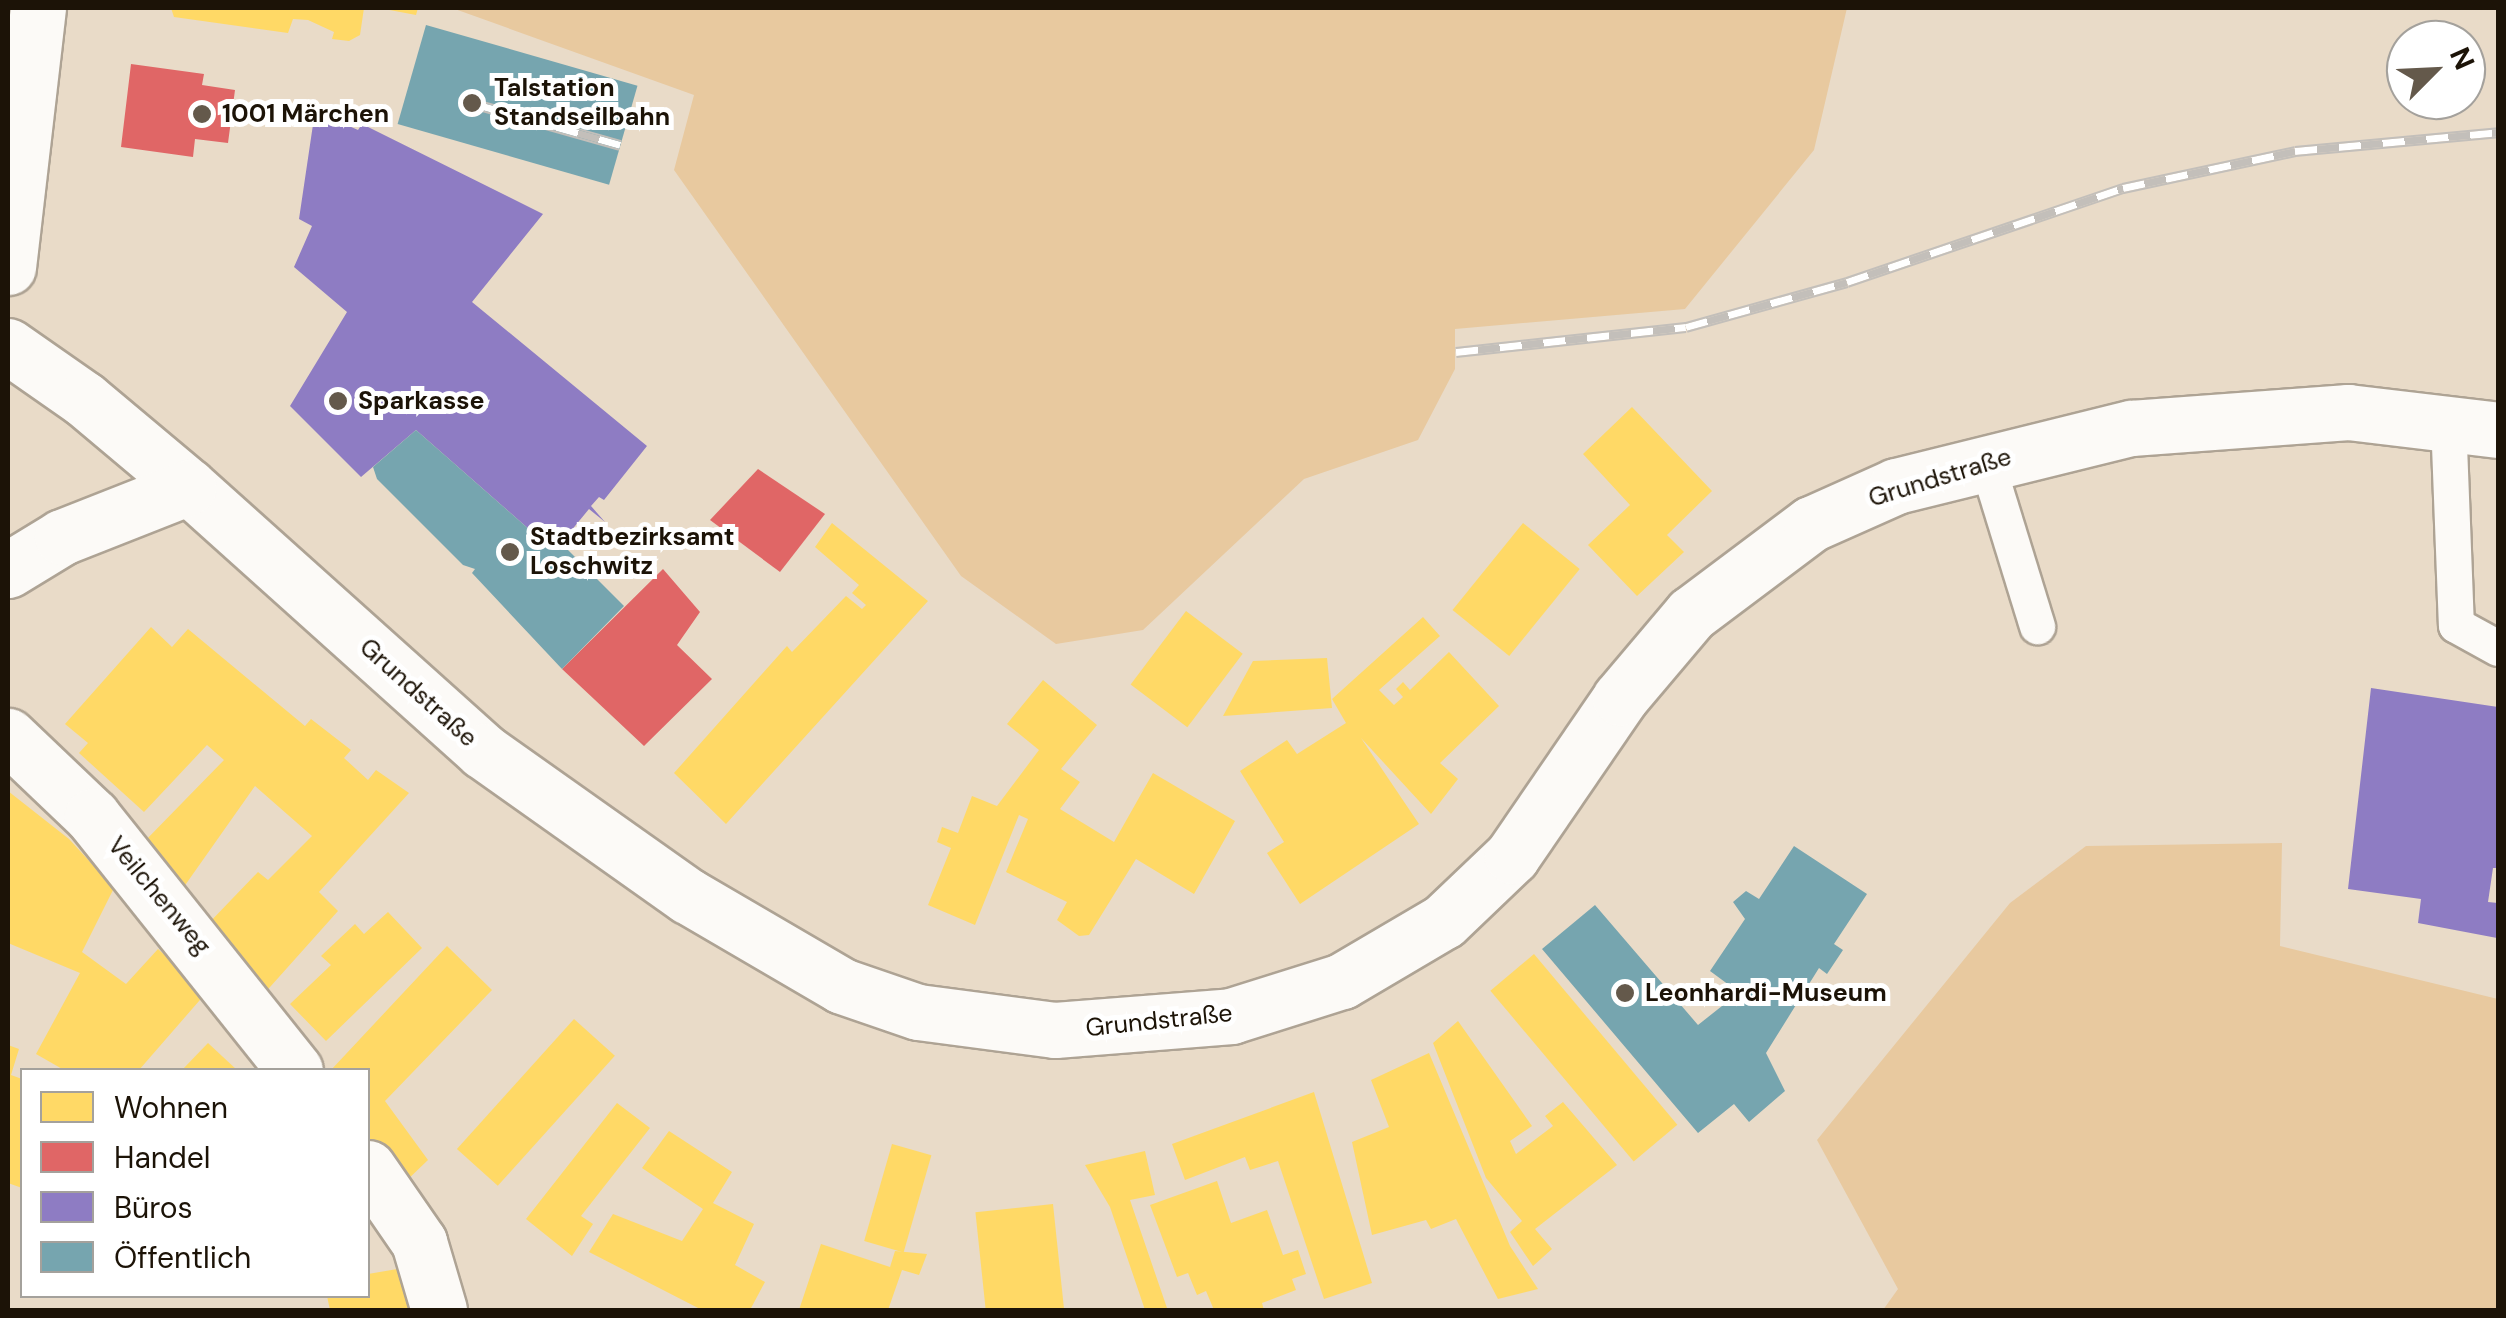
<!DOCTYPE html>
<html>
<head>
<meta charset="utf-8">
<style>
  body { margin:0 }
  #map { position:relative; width:2506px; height:1318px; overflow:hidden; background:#e9dbc8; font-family:"DM Sans",sans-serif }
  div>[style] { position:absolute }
  .green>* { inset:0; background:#e8c99f }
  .homes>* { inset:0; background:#ffd966; transform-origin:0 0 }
  .shops>* { inset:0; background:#e06666 }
  .offices>* { inset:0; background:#8e7cc3 }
  .public>* { inset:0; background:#76a5af; transform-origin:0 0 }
  .roads { filter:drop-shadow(2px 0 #aea394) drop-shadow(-2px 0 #aea394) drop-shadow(0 2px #aea394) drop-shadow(0 -2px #aea394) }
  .service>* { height:35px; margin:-17.5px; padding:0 17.5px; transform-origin:17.5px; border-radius:17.5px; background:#fcfaf7 }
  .minor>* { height:55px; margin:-27.5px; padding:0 27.5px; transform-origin:27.5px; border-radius:27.5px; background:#fcfaf7 }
  .secondary>* { height:55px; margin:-27.5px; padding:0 27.5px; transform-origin:27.5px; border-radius:27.5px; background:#fcfaf7 }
  .rail>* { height:11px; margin-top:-5.5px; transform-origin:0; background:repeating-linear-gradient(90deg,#fff 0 22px,#c3bfba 0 44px); box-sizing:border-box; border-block:2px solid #c3bfba }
  .dots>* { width:28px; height:28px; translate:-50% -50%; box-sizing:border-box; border:5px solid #fff; border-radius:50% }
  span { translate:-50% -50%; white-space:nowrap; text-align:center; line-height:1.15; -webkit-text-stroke:10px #fff; paint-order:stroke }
  .poi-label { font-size:25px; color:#1c1307; font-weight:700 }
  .left { translate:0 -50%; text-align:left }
  .street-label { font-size:25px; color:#1c1307 }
  .frame { position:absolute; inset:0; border:10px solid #1c1307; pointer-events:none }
  .legend { position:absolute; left:20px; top:1068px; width:350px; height:230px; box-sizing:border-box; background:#fff; border:2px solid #a4a19c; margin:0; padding:12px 18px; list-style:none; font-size:30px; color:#1c1307 }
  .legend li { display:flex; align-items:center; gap:20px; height:50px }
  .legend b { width:50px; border:2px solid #a4a19c }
  .north { position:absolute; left:2386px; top:20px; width:100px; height:100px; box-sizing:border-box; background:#fff; border:2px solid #a4a19c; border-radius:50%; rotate:66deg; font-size:28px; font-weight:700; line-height:40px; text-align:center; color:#1c1307 }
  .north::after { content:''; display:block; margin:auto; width:35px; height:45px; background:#64594b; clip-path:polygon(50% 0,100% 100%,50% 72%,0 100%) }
</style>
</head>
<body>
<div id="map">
  <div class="green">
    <div style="clip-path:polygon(452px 8px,1847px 8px,1814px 150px,1685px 309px,1455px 329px,1455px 369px,1418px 440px,1304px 479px,1143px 630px,1056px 644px,961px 576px,674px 170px,694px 95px)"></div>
    <div style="clip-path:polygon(2282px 843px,2280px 946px,2498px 999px,2498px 1310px,1883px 1310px,1898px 1289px,1817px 1140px,2010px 903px,2086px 846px)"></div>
  </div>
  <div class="homes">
    <div style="clip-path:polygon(171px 8px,364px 8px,360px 35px,349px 41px,332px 39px,334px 32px,308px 20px,293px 19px,288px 33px,174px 17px)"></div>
    <div style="clip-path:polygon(379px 8px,418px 8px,416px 15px)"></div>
    <div style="clip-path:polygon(1632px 407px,1712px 491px,1667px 535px,1684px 552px,1637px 596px,1588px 545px,1630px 505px,1583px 454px)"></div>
    <div style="clip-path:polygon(832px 523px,928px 601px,726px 824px,674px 773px,787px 646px,792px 652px,846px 596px,862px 609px,866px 605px,852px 593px,859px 585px,815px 547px)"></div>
    <div style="left:1523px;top:523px;width:73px;height:112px;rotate:39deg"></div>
    <div style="left:1186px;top:611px;width:71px;height:92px;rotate:37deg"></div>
    <div style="clip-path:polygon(1423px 617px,1440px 636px,1379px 690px,1394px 705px,1403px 697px,1396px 689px,1403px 682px,1410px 690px,1449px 652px,1499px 706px,1440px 763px,1458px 779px,1431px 814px,1361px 738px,1419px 824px,1300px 904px,1267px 853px,1284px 842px,1240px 771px,1287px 740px,1297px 754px,1346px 723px,1332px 699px)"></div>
    <div style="clip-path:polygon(151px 627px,172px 647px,188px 629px,305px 726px,311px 719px,351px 750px,344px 758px,368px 780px,376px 770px,409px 793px,319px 892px,338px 911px,262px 996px,207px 925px,258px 872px,268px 880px,312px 836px,255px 786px,181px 891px,142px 844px,224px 760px,207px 745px,144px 812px,79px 753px,88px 743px,65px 724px)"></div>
    <div style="clip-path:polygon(1327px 658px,1332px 708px,1223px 716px,1253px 661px)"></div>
    <div style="clip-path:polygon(1043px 680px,1097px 725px,1061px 769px,1080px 782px,1060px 809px,1114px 842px,1153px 773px,1235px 821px,1194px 894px,1136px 859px,1089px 935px,1079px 936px,1057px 920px,1067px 902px,1006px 872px,1028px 819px,1019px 815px,975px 925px,928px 905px,951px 848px,937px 842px,942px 827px,958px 833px,972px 796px,997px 806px,1039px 750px,1007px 724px)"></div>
    <div style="clip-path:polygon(8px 791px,69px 839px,114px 888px,82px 952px,126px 984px,158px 949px,206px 993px,139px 1070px,64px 1070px,36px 1054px,80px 973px,8px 943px)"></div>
    <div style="clip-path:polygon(388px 912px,422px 948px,326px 1041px,290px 1004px,331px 965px,321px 956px,355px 924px,364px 934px)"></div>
    <div style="clip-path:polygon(447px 946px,492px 990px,385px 1101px,428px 1160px,403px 1184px,368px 1136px,368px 1070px,331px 1070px)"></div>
    <div style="left:1534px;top:954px;width:223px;height:57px;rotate:50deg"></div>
    <div style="left:574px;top:1019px;width:55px;height:175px;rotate:42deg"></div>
    <div style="clip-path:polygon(1458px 1021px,1532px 1126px,1510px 1141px,1516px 1154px,1553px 1126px,1545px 1116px,1563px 1102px,1617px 1165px,1535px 1229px,1552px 1249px,1533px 1266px,1510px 1232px,1522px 1221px,1486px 1178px,1433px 1043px)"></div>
    <div style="clip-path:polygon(208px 1043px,237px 1070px,182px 1070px)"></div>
    <div style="clip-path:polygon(8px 1045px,19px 1049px,11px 1075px,22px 1079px,22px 1188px,8px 1183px)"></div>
    <div style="clip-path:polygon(1429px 1053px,1510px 1246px,1538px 1289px,1498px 1299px,1456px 1219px,1431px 1229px,1426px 1220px,1372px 1235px,1352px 1142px,1389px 1127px,1371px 1080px)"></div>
    <div style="clip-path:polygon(1314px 1092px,1372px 1283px,1324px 1299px,1278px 1161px,1250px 1170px,1245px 1157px,1185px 1180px,1172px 1144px)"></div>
    <div style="clip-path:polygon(617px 1103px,650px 1128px,581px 1216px,593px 1224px,572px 1256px,526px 1219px)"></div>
    <div style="clip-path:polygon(669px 1131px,732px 1172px,713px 1203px,754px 1224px,735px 1265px,765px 1282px,750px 1310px,702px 1310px,589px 1252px,613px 1214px,682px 1241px,703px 1209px,642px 1168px)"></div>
    <div style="left:892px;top:1144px;width:41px;height:101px;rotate:16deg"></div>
    <div style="clip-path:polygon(1145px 1151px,1155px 1195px,1130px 1200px,1167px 1308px,1160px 1310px,1145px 1310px,1110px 1207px,1085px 1165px)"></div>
    <div style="clip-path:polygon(1217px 1181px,1231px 1223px,1267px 1210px,1283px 1255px,1298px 1250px,1306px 1274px,1292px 1279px,1296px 1290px,1262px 1303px,1264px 1310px,1214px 1310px,1206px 1291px,1197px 1295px,1188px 1273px,1177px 1277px,1150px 1205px)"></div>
    <div style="left:1053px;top:1204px;width:107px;height:78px;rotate:84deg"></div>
    <div style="clip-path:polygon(821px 1244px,890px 1267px,895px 1251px,927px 1254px,919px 1275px,902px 1270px,888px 1310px,799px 1310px)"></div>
    <div style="clip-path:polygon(409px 1267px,418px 1310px,330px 1310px,327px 1296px,368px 1296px,368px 1274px)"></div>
  </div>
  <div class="shops">
    <div style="clip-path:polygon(131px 64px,204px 74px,202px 85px,235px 90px,228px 143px,195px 139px,193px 157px,121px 147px)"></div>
    <div style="clip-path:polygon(758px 469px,825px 514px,780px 572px,710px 520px)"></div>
    <div style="clip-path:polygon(663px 569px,700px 612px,677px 645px,712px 679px,644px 746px,562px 669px)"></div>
  </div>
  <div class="offices">
    <div style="clip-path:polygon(315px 111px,358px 130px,362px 124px,543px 214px,472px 302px,647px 446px,604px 500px,599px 497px,591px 506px,605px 522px,589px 509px,561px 543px,539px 538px,416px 430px,361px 477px,290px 406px,347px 312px,294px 267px,312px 226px,299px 219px)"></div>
    <div style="clip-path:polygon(2371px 688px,2498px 707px,2498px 868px,2493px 868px,2488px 902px,2498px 903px,2497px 938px,2418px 923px,2421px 899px,2348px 889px)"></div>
  </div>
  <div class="public">
    <div style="left:426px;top:25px;width:220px;height:103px;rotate:16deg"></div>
    <div style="clip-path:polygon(416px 430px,539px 538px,561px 543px,624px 606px,562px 669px,472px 573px,475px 569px,463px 565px,377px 479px,373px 467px)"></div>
    <div style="clip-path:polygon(1794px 846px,1867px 894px,1834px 944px,1843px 950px,1827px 974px,1819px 968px,1766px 1053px,1785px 1091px,1749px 1122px,1734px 1104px,1698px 1133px,1542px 949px,1595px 905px,1698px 1025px,1722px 1006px,1729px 985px,1710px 971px,1745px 919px,1733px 902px,1746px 891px,1759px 899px)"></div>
  </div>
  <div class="roads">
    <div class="service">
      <div style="left:2448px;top:419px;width:206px;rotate:87.8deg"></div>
      <div style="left:2456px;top:625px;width:48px;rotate:28.7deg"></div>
      <div style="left:1986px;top:460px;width:174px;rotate:72.9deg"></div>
    </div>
    <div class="minor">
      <div style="left:8px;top:736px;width:116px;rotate:43.6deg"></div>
      <div style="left:92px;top:816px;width:325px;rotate:51.4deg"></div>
      <div style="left:368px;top:1168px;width:90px;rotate:55.4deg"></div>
      <div style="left:419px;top:1242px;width:71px;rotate:73.6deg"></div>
    </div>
    <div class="secondary">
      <div style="left:8px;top:267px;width:261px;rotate:-83.4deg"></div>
      <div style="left:8px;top:346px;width:93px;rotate:34.9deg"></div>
      <div style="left:84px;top:399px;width:137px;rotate:40deg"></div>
      <div style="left:189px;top:487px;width:395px;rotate:41.9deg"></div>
      <div style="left:483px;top:751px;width:251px;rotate:35.3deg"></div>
      <div style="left:688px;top:896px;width:178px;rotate:30.3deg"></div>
      <div style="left:842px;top:986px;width:80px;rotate:18.9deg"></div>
      <div style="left:918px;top:1012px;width:138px;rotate:7.5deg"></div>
      <div style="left:1055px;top:1030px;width:177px;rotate:-4.5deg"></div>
      <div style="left:1231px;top:1016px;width:116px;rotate:-17.5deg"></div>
      <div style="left:1342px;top:981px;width:118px;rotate:-30.5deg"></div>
      <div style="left:1444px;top:921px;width:94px;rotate:-43.7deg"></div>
      <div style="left:1512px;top:856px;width:191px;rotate:-55.6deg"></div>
      <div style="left:1620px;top:698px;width:110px;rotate:-49.8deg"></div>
      <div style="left:1691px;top:614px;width:150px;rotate:-36.9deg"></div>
      <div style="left:1811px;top:524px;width:93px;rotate:-24.1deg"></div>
      <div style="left:1896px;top:486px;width:242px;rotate:-13.9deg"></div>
      <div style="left:2131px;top:428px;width:218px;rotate:-4.2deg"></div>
      <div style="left:2348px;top:412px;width:151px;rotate:6.8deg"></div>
      <div style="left:8px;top:570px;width:63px;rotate:-31.4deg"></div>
      <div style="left:62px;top:537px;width:136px;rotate:-21.5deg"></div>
    </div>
  </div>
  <div class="rail">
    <div style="left:472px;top:103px;width:154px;rotate:15.8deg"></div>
    <div style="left:1456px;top:352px;width:231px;rotate:-6.2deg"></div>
    <div style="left:1686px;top:327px;width:167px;rotate:-15.6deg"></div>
    <div style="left:1847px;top:282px;width:292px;rotate:-18.8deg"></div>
    <div style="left:2123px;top:188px;width:176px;rotate:-12.1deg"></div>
    <div style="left:2295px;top:151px;width:204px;rotate:-5.3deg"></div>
  </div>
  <div class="dots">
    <div style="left:472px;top:103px;background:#64594b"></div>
    <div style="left:202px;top:114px;background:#64594b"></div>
    <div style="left:338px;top:401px;background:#64594b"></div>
    <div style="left:510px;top:552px;background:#64594b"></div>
    <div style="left:1625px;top:993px;background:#64594b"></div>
  </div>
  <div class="poi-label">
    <span class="left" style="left:494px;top:103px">Talstation<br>Standseilbahn</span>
    <span class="left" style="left:222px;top:114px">1001 Märchen</span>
    <span class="left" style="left:358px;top:401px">Sparkasse</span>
    <span class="left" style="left:530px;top:552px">Stadtbezirksamt<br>Loschwitz</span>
    <span class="left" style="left:1645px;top:993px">Leonhardi-Museum</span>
  </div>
  <div class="street-label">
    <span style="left:1940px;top:478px;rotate:-17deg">Grundstraße</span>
    <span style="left:418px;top:693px;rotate:42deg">Grundstraße</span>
    <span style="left:159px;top:896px;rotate:50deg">Veilchenweg</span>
    <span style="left:1159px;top:1021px;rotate:-6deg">Grundstraße</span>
  </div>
  <div class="frame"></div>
  <ul class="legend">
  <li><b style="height:28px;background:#ffd966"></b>Wohnen</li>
  <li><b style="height:28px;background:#e06666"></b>Handel</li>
  <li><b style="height:28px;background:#8e7cc3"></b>Büros</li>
  <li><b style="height:28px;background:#76a5af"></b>Öffentlich</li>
  </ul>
  <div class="north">N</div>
</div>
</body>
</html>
